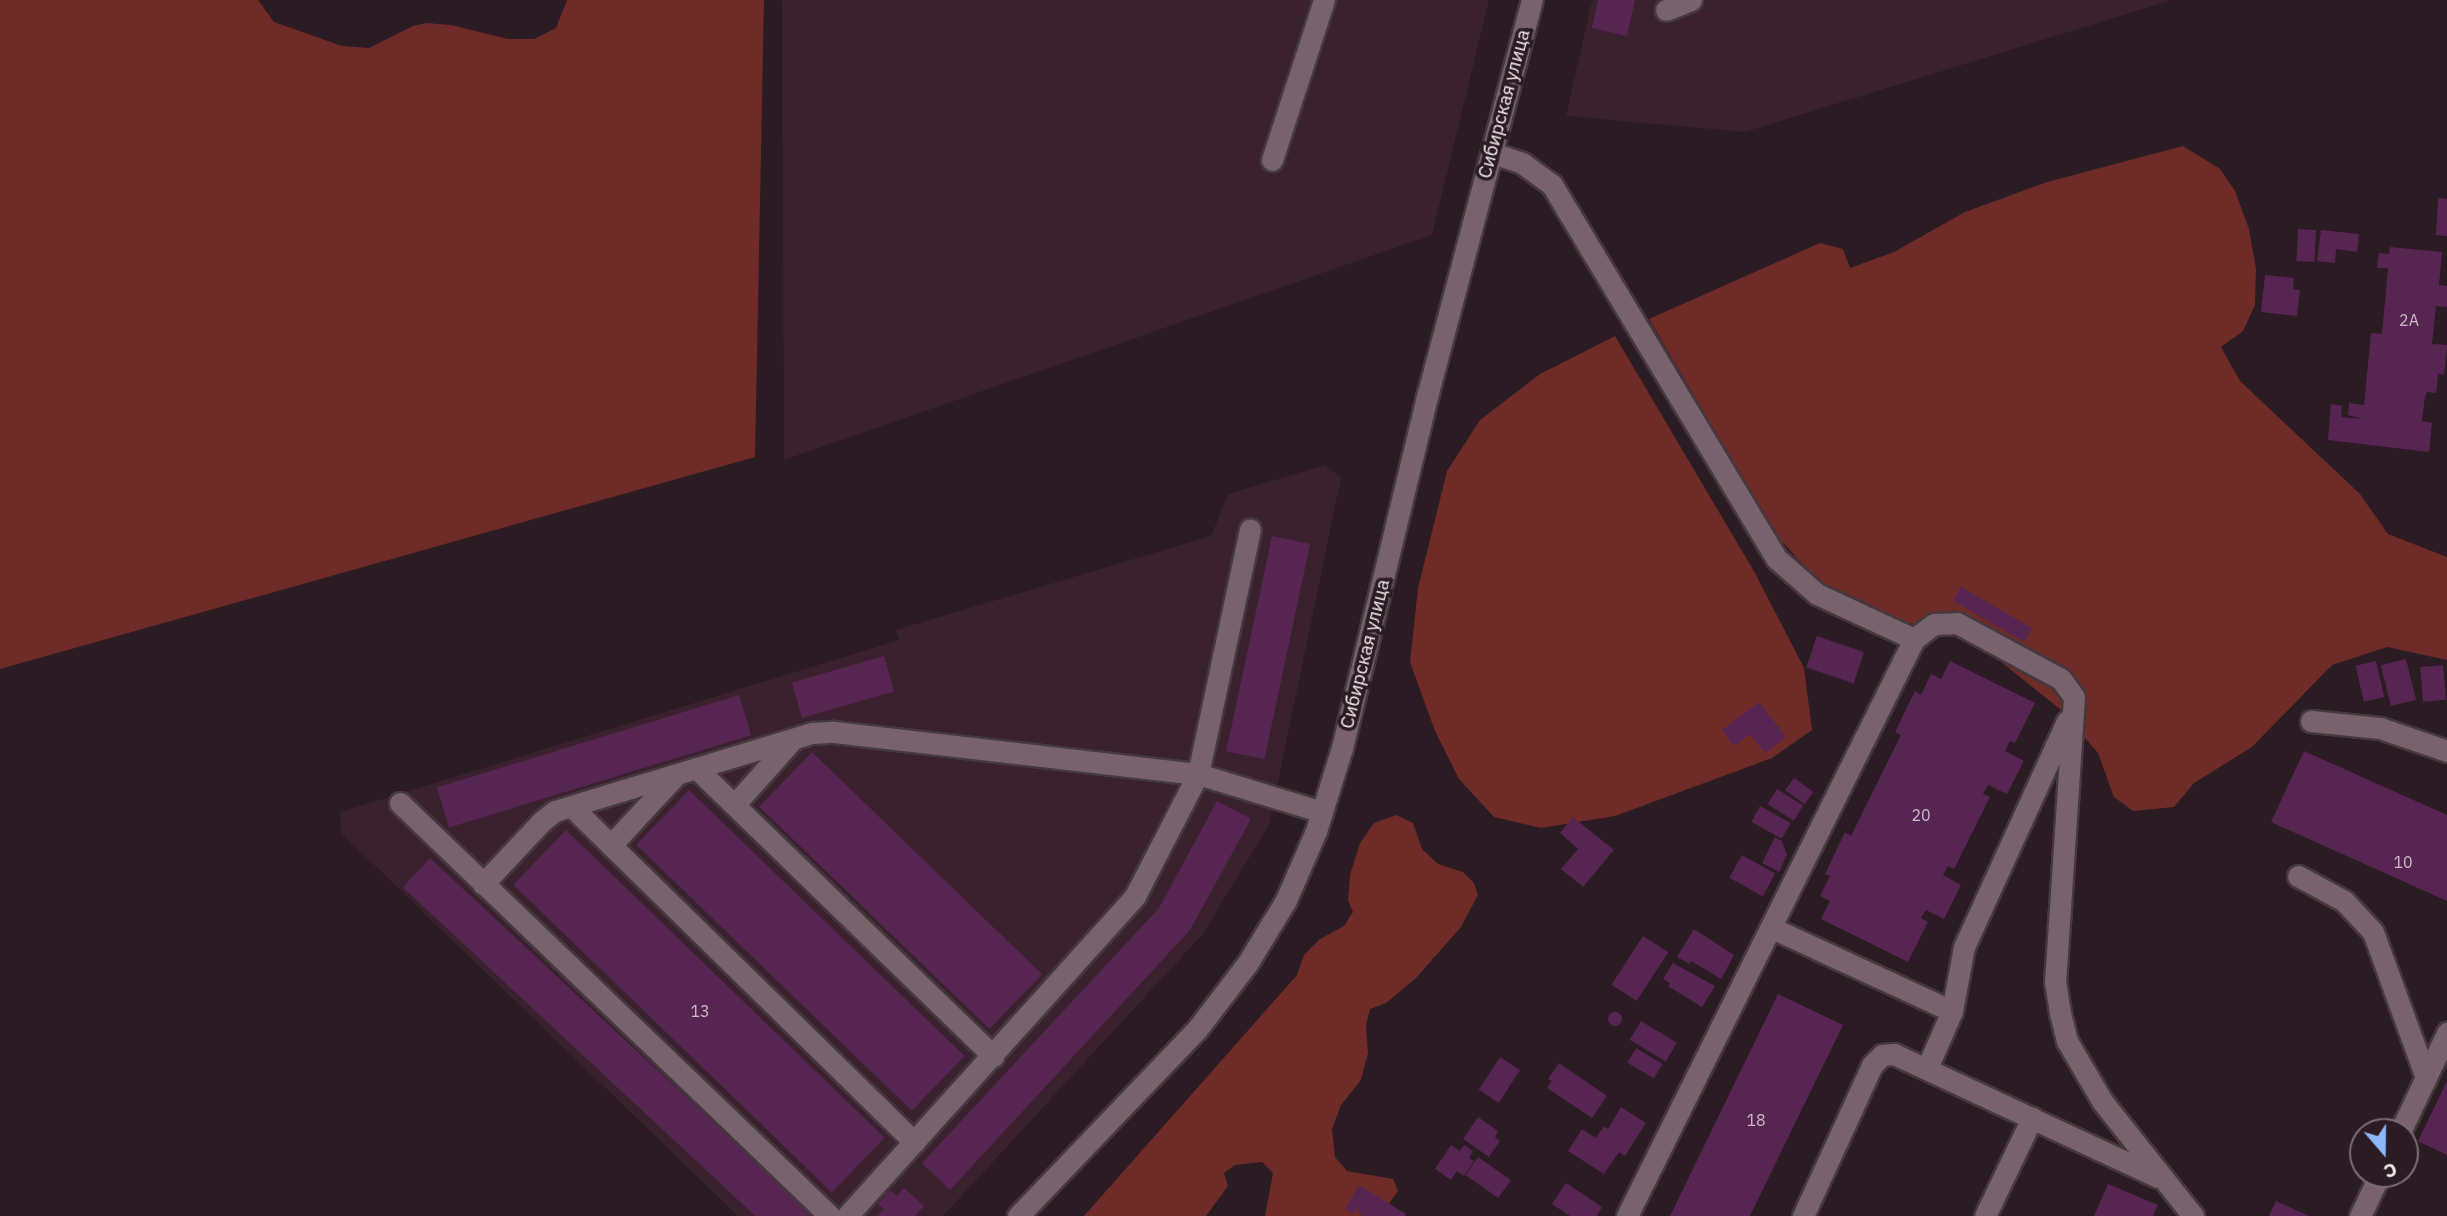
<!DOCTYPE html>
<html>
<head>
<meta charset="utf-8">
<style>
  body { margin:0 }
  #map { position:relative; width:2447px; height:1216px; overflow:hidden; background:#2b1b23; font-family:"IBM Plex Sans",sans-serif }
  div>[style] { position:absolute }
  .built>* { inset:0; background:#39212d }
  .forest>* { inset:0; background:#6e2b28 }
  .building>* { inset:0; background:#572552; transform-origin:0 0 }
  .round { border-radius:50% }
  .roads { filter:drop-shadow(2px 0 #45383e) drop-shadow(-2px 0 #45383e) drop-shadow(0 2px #45383e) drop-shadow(0 -2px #45383e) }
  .minor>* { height:21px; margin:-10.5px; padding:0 10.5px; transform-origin:10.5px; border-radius:10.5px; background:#78636d }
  span { translate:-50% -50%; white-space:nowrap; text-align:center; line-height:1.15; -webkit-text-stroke:7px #2b1b23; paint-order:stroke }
  .number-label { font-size:16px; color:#cfbac8 }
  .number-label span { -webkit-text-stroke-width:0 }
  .street-label { font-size:19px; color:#f7ebf0 }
  .north { position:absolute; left:2349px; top:1118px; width:70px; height:70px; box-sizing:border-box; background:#2b1b23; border:2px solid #7d6e75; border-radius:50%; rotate:160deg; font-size:19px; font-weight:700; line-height:28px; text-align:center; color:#f7ebf0 }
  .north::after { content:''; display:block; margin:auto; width:24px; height:32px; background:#8db9fc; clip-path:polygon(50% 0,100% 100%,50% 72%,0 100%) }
</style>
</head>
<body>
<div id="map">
  <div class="built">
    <div style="clip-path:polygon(782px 0,1489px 0,1432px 235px,784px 460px)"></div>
    <div style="clip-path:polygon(1592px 0,2172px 0,1745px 132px,1566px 116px)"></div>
    <div style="clip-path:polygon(1325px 465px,1341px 478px,1269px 825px,1202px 935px,943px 1216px,738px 1216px,341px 833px,340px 812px,899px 640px,896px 630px,1211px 536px,1228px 494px)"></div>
  </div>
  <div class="forest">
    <div style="clip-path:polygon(0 0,258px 0,274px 22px,342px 46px,369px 48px,413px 26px,426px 23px,451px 25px,508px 39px,534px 39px,556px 28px,567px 0,764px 0,755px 457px,0 669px)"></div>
    <div style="clip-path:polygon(2183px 146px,2220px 169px,2235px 191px,2249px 229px,2256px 269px,2255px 305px,2243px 331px,2221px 347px,2240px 381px,2360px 494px,2388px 534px,2447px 557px,2447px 660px,2387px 647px,2332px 665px,2252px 747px,2194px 783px,2174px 807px,2133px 811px,2114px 797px,2098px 753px,2061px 710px,2000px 661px,1947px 631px,1885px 618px,1825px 589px,1777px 536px,1649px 319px,1820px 243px,1843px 249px,1850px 268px,1894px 252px,1965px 212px,2047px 182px)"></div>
    <div style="clip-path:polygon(1615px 336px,1755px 573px,1804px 668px,1812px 730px,1772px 758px,1615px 816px,1541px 828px,1494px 817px,1459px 779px,1435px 731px,1410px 662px,1418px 588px,1447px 471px,1480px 420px,1540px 374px)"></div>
    <div style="clip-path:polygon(1396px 815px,1413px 823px,1422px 849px,1438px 864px,1463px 872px,1474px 883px,1478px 895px,1461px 927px,1416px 978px,1386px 1003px,1370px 1009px,1366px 1025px,1368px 1053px,1361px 1080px,1341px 1105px,1332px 1129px,1335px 1157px,1347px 1171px,1393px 1179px,1398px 1191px,1388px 1205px,1367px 1216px,1265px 1216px,1273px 1173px,1262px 1162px,1235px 1165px,1224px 1173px,1228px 1186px,1206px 1216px,1084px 1216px,1297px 975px,1304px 955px,1320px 939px,1344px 926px,1353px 912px,1348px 900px,1350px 875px,1360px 843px,1374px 823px)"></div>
  </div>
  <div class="building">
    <div style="clip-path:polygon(1598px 0,1635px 0,1627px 36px,1592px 28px)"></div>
    <div style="clip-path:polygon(2438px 198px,2447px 199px,2447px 236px,2436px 235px)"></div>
    <div style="left:2298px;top:229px;width:18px;height:32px;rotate:3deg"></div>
    <div style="clip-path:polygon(2321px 230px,2359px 234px,2357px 252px,2336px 249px,2335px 263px,2317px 261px)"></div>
    <div style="clip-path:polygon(2390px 247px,2442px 252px,2439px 285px,2447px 286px,2447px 307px,2436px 306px,2432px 344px,2447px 345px,2447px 348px,2444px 375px,2438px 374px,2436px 393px,2427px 392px,2425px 396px,2422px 421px,2432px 423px,2429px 452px,2328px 440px,2331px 404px,2342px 406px,2341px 417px,2363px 419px,2348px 415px,2349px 403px,2364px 405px,2371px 333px,2382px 334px,2388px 268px,2377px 268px,2379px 253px,2389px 254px)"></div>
    <div style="clip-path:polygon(2265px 275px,2294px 278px,2293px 289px,2300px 290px,2297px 316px,2261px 312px)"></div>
    <div style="left:1272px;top:536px;width:39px;height:220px;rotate:12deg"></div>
    <div style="left:1961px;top:587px;width:82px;height:16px;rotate:30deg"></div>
    <div style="left:1817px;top:636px;width:50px;height:33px;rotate:19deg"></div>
    <div style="left:884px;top:656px;width:37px;height:96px;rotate:74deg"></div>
    <div style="left:2406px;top:659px;width:42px;height:26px;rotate:76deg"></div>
    <div style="clip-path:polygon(1950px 661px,2035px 703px,2015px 743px,2010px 741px,2005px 751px,2024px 761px,2007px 794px,1988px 785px,1983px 794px,1990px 797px,1954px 869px,1948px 866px,1943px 875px,1961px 885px,1944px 919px,1926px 910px,1921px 918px,1928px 922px,1908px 962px,1821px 919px,1830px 901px,1820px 896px,1830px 876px,1825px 874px,1845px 832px,1851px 836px,1901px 735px,1895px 732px,1915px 691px,1921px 695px,1931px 674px,1941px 679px)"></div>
    <div style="left:2376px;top:661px;width:37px;height:21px;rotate:77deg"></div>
    <div style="left:2443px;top:665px;width:35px;height:23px;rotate:85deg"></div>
    <div style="left:739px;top:695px;width:42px;height:316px;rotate:73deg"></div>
    <div style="clip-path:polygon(1759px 702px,1786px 737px,1765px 753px,1750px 734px,1734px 746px,1722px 730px)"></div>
    <div style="clip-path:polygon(2304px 751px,2447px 815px,2447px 901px,2271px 822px)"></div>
    <div style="left:812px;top:752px;width:320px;height:76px;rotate:44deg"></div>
    <div style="left:1794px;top:778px;width:24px;height:15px;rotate:36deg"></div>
    <div style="left:1777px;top:789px;width:31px;height:18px;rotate:32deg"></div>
    <div style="left:689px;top:790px;width:383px;height:76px;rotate:44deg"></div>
    <div style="clip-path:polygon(1217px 801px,1251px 819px,1190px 930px,950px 1190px,922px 1163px,1159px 908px)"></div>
    <div style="left:1760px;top:806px;width:35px;height:18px;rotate:29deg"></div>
    <div style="clip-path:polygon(1573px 817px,1614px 850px,1583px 887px,1561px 869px,1578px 849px,1560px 833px)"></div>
    <div style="left:566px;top:830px;width:443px;height:76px;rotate:44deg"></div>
    <div style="clip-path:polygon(1775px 837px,1782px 841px,1787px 855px,1779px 872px,1762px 863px)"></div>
    <div style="left:1742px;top:855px;width:38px;height:26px;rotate:29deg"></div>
    <div style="left:430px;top:858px;width:521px;height:40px;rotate:43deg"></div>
    <div style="clip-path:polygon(1694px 929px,1734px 955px,1721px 979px,1691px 961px,1690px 964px,1677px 957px)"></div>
    <div style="left:1643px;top:936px;width:30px;height:58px;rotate:33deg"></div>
    <div style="clip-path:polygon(1673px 963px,1715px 986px,1702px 1007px,1668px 986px,1670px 983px,1663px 979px)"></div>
    <div style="clip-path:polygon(1778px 994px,1843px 1025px,1750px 1216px,1670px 1216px)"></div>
    <div class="round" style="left:1608px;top:1012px;width:14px;height:14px"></div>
    <div style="left:1641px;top:1021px;width:42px;height:22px;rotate:31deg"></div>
    <div style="left:1636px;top:1048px;width:31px;height:17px;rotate:31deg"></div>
    <div style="left:1500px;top:1057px;width:24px;height:39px;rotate:33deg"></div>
    <div style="clip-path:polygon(1559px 1063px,1607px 1096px,1592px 1118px,1547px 1088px,1552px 1081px,1548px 1079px)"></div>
    <div style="clip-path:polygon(2447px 1081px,2447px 1155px,2418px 1141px)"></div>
    <div style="clip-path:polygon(1621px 1107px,1646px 1123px,1625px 1156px,1619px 1152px,1604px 1174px,1568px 1151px,1582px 1129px,1596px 1138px,1604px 1126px,1608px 1129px)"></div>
    <div style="clip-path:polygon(1478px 1117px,1498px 1131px,1495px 1137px,1500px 1141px,1489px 1157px,1463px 1139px)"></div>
    <div style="clip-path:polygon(1451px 1145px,1460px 1151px,1464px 1145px,1473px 1151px,1469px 1158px,1474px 1161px,1464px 1176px,1457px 1171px,1451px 1180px,1435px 1169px)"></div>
    <div style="left:1478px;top:1157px;width:40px;height:22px;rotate:35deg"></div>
    <div style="clip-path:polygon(1566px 1183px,1602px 1207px,1597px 1216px,1570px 1216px,1552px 1204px)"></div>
    <div style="clip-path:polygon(2108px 1184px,2158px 1205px,2153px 1216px,2094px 1216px)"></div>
    <div style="clip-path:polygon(1359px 1185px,1406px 1214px,1405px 1216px,1362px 1216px,1356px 1208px,1353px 1214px,1345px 1209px)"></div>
    <div style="clip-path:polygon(904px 1188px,924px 1206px,915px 1216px,877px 1216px,884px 1209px,878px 1204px,890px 1190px,897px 1196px)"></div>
    <div style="clip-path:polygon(2276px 1201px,2309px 1216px,2269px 1216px)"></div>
  </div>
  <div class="roads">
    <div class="minor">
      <div style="left:1666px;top:10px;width:27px;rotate:-22deg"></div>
      <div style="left:1492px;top:153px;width:32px;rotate:18deg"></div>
      <div style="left:1522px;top:163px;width:37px;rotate:36deg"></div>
      <div style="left:1552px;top:185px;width:436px;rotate:59deg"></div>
      <div style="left:1777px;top:559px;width:53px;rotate:41.2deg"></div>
      <div style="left:1817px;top:594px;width:107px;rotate:24.9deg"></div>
      <div style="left:1914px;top:639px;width:644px;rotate:116.45deg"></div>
      <div style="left:1272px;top:160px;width:168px;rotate:-72deg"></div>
      <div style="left:1914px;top:639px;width:25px;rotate:-37deg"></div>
      <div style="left:1934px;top:624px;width:23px;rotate:-2deg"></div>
      <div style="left:1957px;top:623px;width:118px;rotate:28.3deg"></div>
      <div style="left:2061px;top:679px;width:22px;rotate:54deg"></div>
      <div style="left:2074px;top:697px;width:285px;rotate:93.8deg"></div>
      <div style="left:2055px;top:981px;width:32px;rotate:81deg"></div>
      <div style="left:2060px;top:1013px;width:29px;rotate:76deg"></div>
      <div style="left:2067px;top:1041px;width:69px;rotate:59.7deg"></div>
      <div style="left:2102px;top:1101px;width:147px;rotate:51.6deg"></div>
      <div style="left:2311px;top:721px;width:69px;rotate:5.8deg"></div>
      <div style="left:2380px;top:728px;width:71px;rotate:18.9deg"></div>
      <div style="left:696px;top:768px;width:414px;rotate:44.1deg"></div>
      <div style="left:400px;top:803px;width:596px;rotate:43.84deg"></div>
      <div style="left:734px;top:805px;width:89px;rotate:-48.2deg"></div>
      <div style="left:572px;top:807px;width:479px;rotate:44.4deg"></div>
      <div style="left:611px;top:845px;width:96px;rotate:-47.1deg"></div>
      <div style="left:2298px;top:876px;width:52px;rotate:28.5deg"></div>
      <div style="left:2344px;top:901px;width:42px;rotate:46.9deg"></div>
      <div style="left:2373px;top:932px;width:155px;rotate:70deg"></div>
      <div style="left:483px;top:884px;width:86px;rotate:-46.9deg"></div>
      <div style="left:542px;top:821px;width:16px;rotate:-38deg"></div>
      <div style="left:555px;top:811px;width:269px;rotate:-16.9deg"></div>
      <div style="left:812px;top:733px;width:22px;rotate:-3deg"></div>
      <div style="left:834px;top:732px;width:366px;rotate:6.6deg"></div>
      <div style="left:1198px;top:774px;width:130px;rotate:17deg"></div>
      <div style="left:1772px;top:928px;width:198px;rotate:24.8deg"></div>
      <div style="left:1927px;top:1068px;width:62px;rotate:-66.3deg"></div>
      <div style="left:1952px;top:1011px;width:65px;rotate:-79.4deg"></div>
      <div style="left:1964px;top:947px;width:248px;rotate:-65.5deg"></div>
      <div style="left:2400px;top:1132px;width:110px;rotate:-64.6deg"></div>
      <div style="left:847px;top:1216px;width:431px;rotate:-48deg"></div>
      <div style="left:1135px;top:896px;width:137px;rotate:-62.7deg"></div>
      <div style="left:1198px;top:774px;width:250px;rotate:-78deg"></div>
      <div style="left:1018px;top:1216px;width:260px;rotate:-46.2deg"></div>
      <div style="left:1198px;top:1028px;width:81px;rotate:-52.6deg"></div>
      <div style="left:1247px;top:964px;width:75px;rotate:-58.6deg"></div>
      <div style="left:1286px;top:900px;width:75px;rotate:-66.5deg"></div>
      <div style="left:1316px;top:831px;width:87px;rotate:-72.6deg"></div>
      <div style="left:1342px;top:748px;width:365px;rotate:-76.4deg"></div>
      <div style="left:1428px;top:393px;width:407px;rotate:-75.2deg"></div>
      <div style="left:1803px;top:1216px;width:166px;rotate:-65.4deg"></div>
      <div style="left:1872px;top:1065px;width:14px;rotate:-45deg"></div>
      <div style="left:1882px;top:1055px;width:12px;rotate:-5deg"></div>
      <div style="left:1894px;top:1054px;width:291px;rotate:25deg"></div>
      <div style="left:1985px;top:1216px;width:109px;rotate:-64.4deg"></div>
      <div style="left:2360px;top:1216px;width:47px;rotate:-64.5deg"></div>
    </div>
  </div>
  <div class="number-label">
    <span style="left:2409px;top:320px">2А</span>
    <span style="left:1921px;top:815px">20</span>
    <span style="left:2403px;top:862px">10</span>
    <span style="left:700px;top:1011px">13</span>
    <span style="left:1756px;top:1120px">18</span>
  </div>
  <div class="street-label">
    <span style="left:1504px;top:104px;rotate:-75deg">Сибирская улица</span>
    <span style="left:1365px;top:654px;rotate:-76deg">Сибирская улица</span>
  </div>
  <div class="north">С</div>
</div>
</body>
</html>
